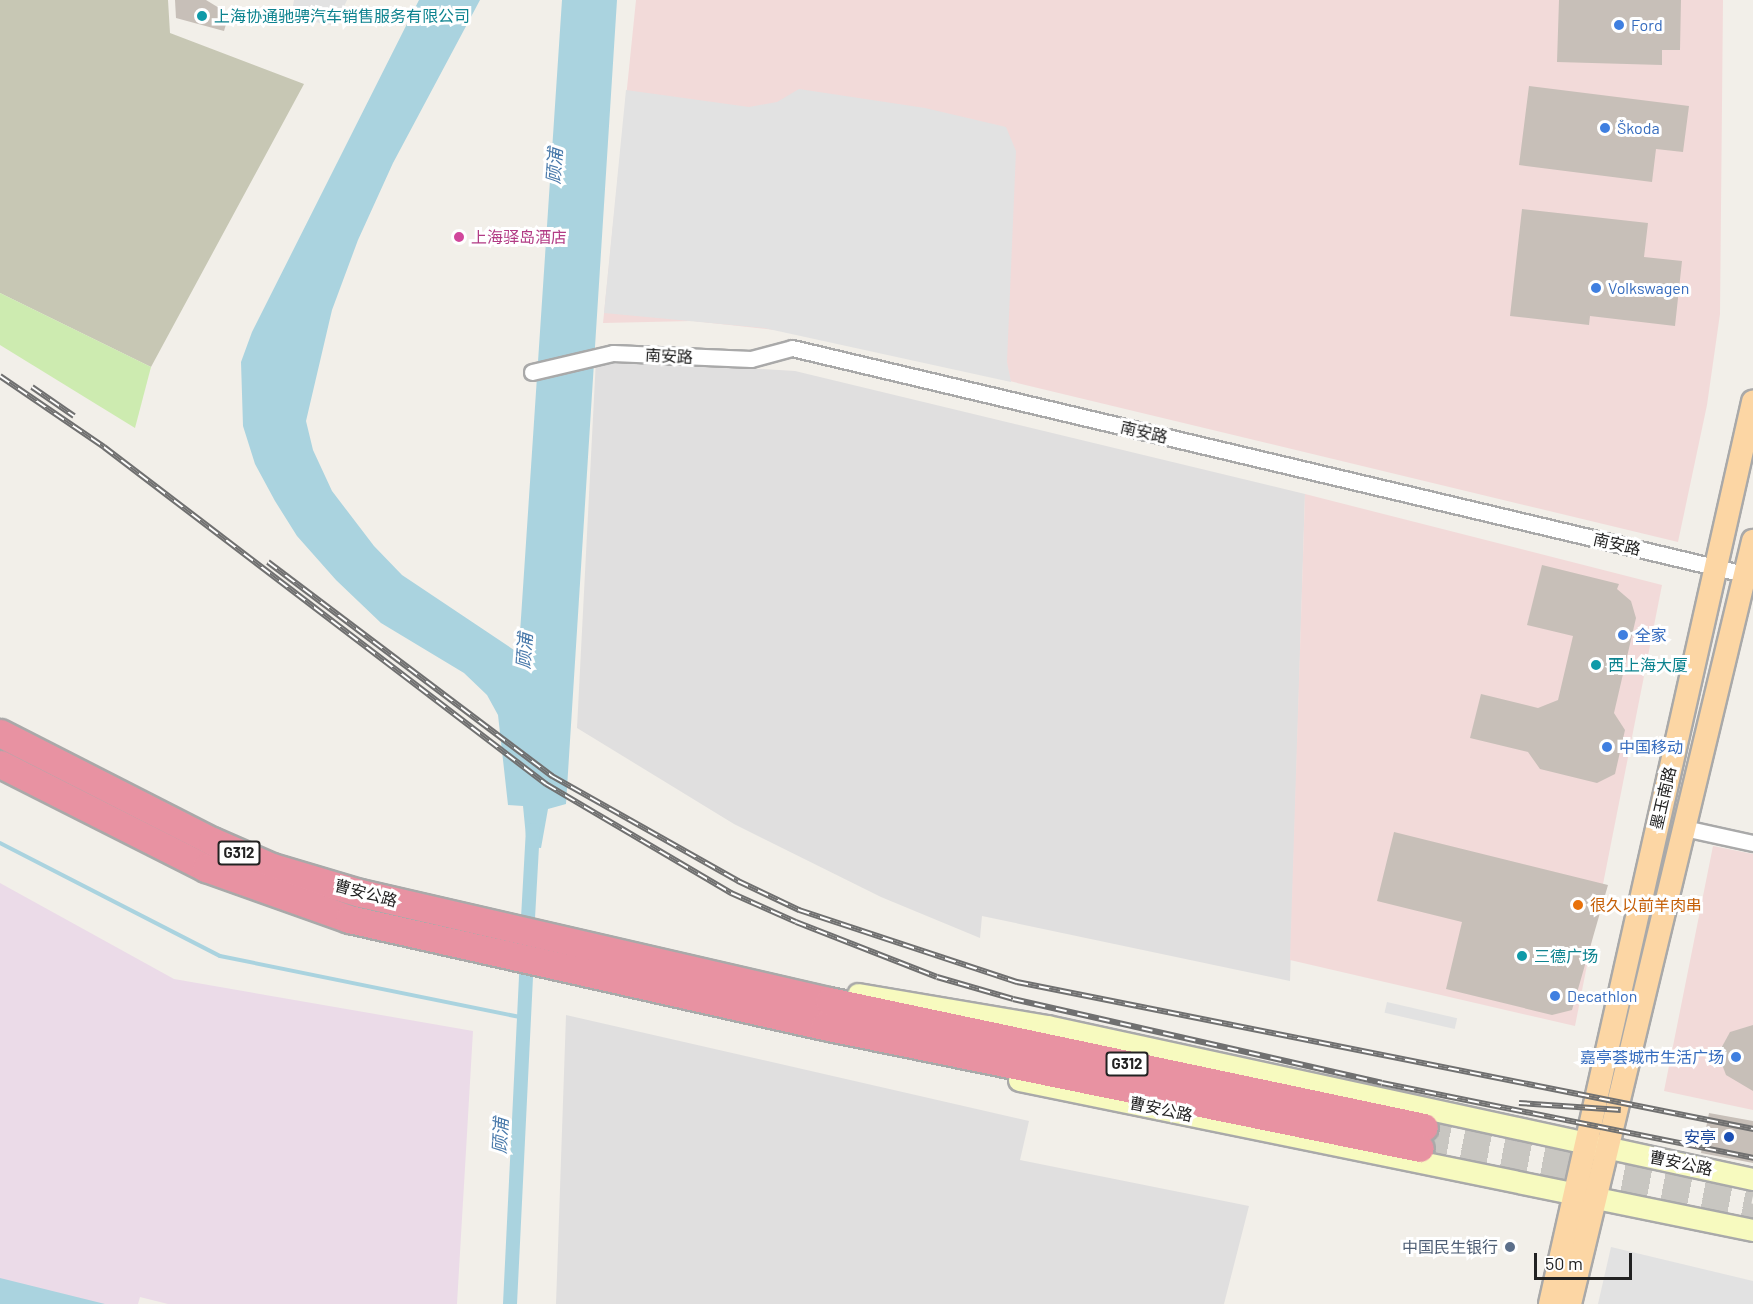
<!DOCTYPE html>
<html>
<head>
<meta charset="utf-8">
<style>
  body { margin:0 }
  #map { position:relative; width:1753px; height:1304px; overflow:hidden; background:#f2efe9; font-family:Barlow,"Noto Sans SC",sans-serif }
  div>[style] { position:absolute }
  .residential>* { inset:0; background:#e0dfdf }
  .commercial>* { inset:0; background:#f2dad9 }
  .industrial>* { inset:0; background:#ebdbe8 }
  .construction>* { inset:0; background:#c7c7b4 }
  .grass>* { inset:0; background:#cdebb0 }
  .parking>* { inset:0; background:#e2e2e2; transform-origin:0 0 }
  .water>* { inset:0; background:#aad3df }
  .stream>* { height:4px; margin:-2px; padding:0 2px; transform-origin:2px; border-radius:2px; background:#aad3df }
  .canal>* { height:14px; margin:-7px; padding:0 7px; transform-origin:7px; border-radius:7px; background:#aad3df }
  .building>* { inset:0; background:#c7bfb8 }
  .highway-tunnel>* { height:27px; margin-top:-13.5px; transform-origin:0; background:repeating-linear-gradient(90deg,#c8c6c1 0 27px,transparent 0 41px) }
  .roads { filter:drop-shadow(2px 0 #a9a9a9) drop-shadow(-2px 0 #a9a9a9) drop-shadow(0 2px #a9a9a9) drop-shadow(0 -2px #a9a9a9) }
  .street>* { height:15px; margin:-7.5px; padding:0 7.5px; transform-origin:7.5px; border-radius:7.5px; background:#fff }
  .secondary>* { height:21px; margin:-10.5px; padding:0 10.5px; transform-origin:10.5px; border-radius:10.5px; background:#f7fabf }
  .primary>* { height:22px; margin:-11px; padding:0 11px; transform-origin:11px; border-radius:11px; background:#fcd6a4 }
  .highway>* { height:27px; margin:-13.5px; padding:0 13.5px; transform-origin:13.5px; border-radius:13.5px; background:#e892a2 }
  .rail>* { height:6px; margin-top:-3px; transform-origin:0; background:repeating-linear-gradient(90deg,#fff 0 11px,#707070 0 22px); box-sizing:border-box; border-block:2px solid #707070 }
  .dots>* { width:16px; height:16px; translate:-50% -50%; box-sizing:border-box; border:3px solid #fff; border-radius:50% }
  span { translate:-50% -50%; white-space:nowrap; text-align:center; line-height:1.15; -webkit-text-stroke:6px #fff; paint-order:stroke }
  .shield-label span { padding:2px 4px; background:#fff; border:2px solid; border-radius:4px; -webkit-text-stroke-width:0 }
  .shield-label { font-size:15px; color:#222; font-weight:700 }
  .culture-label { font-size:16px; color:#0d838f }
  .left { translate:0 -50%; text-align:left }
  .shop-label { font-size:16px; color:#366cbe }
  .right { translate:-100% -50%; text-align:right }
  .hotel-label { font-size:16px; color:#b23c85 }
  .street-label { font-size:16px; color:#222 }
  .food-label { font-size:16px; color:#c56008 }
  .transit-label { font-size:16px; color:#164399 }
  .service-label { font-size:16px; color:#4e5e75 }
  .water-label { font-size:18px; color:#4a7aab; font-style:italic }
  .scale { position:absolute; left:1534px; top:1253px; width:98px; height:27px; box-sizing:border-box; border:3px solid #222; border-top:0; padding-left:8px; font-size:18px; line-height:21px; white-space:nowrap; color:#222; -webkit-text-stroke:4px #fff; paint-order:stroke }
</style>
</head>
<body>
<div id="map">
  <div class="residential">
    <i style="clip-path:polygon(596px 359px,795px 371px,1305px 494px,1290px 981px,982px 916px,980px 938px,881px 897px,734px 824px,577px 728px)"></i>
    <i style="clip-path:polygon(566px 1015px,1029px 1121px,1020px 1160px,1249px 1206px,1224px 1304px,556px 1304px)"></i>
  </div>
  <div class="commercial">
    <i style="clip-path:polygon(636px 0,1723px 0,1720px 314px,1707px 405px,1678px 542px,814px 334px,693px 321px,603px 323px)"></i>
    <i style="clip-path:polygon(1305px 494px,1662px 585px,1575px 1026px,1290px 960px)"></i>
    <i style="clip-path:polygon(1713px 846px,1753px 854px,1753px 1110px,1664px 1091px)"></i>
  </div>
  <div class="industrial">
    <i style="clip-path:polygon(0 883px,174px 979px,473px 1031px,457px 1304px,168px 1304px,140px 1297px,138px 1304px,0 1304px)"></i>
  </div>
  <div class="construction">
    <i style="clip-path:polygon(0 0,168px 0,170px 33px,304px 84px,151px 367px,0 293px)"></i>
  </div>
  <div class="grass">
    <i style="clip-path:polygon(0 293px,151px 367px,135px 428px,0 345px)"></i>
  </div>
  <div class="parking">
    <i style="clip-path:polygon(294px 0,347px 0,335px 26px,291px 17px)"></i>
    <i style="clip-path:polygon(799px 89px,925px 108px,1006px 127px,1016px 151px,1007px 362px,1011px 382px,764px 328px,604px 313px,626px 90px,749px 107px,777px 102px)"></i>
    <i style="left:1387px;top:1002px;width:72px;height:11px;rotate:13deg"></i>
    <i style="clip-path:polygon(1611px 1247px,1753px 1281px,1753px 1304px,1598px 1304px)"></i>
  </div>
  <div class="water">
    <i style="clip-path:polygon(419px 0,480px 0,393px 163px,358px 240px,332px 310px,306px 421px,313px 450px,332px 491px,374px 546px,402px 575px,514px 650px,519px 648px,562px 0,617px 0,566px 804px,548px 809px,541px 848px,527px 847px,523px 806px,508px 805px,498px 715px,487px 695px,464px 673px,381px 623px,336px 580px,297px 536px,275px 501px,255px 464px,243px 426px,241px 362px,252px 332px)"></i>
    <i style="clip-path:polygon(0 1278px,105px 1304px,0 1304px)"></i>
  </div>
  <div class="stream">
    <i style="left:0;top:843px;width:247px;rotate:27.2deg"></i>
    <i style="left:220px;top:956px;width:310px;rotate:11.5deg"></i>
  </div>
  <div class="canal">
    <i style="left:527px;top:936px;width:106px;rotate:-86.8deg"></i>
    <i style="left:510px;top:1304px;width:349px;rotate:-87.2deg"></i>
  </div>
  <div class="building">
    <i style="clip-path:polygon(175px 0,206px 0,229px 14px,224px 31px,176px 18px)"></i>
    <i style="clip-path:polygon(1559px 0,1681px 0,1680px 50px,1662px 50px,1662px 65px,1557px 62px)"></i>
    <i style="clip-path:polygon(1529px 86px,1689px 106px,1683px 152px,1656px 149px,1652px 182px,1519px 165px)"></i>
    <i style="clip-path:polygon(1522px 209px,1648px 223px,1644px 257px,1682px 261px,1675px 326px,1590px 316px,1589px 325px,1510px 316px)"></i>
    <i style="clip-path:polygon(1542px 565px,1619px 584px,1617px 589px,1631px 601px,1636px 618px,1614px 713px,1625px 730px,1615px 774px,1597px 783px,1540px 769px,1528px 752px,1470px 738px,1481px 694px,1538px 708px,1558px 700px,1573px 636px,1527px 625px)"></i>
    <i style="clip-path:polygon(1394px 832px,1608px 885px,1572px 1010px,1552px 1015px,1446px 989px,1462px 922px,1377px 901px)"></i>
    <i style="clip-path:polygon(1753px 1025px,1753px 1091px,1726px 1075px,1718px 1054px,1730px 1032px)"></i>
    <i style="clip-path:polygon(1709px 1113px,1753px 1121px,1753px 1163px,1701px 1153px)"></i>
  </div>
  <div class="highway-tunnel">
    <i style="left:1424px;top:1127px;width:336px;rotate:11.8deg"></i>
    <i style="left:1420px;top:1148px;width:340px;rotate:11.7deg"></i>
  </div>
  <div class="roads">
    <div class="street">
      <i style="left:532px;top:372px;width:83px;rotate:-13.2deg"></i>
      <i style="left:613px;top:353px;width:138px;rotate:2.5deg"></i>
      <i style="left:751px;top:359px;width:42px;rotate:-15deg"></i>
      <i style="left:792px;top:348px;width:988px;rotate:13.35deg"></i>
      <i style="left:1684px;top:828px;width:71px;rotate:12.3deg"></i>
    </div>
    <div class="secondary">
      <i style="left:858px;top:994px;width:192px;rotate:9.6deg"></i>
      <i style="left:1047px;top:1026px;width:722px;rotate:12.23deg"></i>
      <i style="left:1019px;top:1080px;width:749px;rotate:11.55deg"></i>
    </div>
    <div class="primary">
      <i style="left:1550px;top:1304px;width:925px;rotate:-77.32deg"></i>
      <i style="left:1570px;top:1304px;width:785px;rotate:-76.51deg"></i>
    </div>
    <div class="highway">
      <i style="left:0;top:733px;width:238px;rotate:27deg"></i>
      <i style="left:212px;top:841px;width:65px;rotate:23.4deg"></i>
      <i style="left:272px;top:867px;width:92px;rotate:16.5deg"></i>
      <i style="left:360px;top:893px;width:481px;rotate:13deg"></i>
      <i style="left:829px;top:1001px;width:608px;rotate:11.96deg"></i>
      <i style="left:0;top:764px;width:231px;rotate:26.8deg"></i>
      <i style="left:206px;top:868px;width:152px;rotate:19.6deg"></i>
      <i style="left:349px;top:919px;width:487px;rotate:12.7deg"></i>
      <i style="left:824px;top:1026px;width:608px;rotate:11.57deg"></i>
    </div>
  </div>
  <div class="rail">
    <i style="left:0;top:376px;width:126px;rotate:34.3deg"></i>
    <i style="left:104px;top:447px;width:556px;rotate:37.32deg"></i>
    <i style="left:546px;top:784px;width:215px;rotate:30.5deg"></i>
    <i style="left:731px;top:893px;width:71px;rotate:24deg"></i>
    <i style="left:796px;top:922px;width:151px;rotate:21.3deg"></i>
    <i style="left:937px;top:977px;width:79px;rotate:16.1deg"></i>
    <i style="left:1013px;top:999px;width:378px;rotate:12.8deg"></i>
    <i style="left:1382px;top:1083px;width:379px;rotate:11.4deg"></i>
    <i style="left:32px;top:387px;width:51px;rotate:34.6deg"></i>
    <i style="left:268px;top:562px;width:356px;rotate:37deg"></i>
    <i style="left:552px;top:776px;width:214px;rotate:29.4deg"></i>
    <i style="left:738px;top:881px;width:68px;rotate:25.4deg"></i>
    <i style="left:799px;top:910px;width:230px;rotate:18.3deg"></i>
    <i style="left:1017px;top:982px;width:751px;rotate:11.29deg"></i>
    <i style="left:1519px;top:1103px;width:102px;rotate:3.9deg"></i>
  </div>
  <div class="dots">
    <i style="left:202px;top:16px;background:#0f9aa8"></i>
    <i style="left:1619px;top:25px;background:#3f7fe0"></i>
    <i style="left:1605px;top:128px;background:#3f7fe0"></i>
    <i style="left:459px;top:237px;background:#d1479c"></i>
    <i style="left:1596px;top:288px;background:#3f7fe0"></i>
    <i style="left:1623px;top:635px;background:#3f7fe0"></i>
    <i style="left:1596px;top:665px;background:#0f9aa8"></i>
    <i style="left:1607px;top:747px;background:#3f7fe0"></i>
    <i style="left:1578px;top:905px;background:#e8710a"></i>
    <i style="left:1522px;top:956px;background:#0f9aa8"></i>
    <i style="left:1555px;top:996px;background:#3f7fe0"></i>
    <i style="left:1736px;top:1057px;background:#3f7fe0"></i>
    <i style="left:1729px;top:1137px;background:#1a4fb4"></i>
    <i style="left:1510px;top:1247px;background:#5c6f8a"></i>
  </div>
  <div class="shield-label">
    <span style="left:239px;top:853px">G312</span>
    <span style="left:1127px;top:1064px">G312</span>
  </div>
  <div class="culture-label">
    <span class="left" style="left:214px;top:16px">上海协通驰骋汽车销售服务有限公司</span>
    <span class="left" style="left:1608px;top:665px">西上海大厦</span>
    <span class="left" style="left:1534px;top:956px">三德广场</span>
  </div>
  <div class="shop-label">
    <span class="left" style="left:1631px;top:25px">Ford</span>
    <span class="left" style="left:1617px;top:128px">Škoda</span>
    <span class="left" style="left:1608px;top:288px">Volkswagen</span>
    <span class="left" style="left:1635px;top:635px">全家</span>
    <span class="left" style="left:1619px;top:747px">中国移动</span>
    <span class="left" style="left:1567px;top:996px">Decathlon</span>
    <span class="right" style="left:1724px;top:1057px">嘉亭荟城市生活广场</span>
  </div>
  <div class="hotel-label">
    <span class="left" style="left:471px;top:237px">上海驿岛酒店</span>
  </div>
  <div class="street-label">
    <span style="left:669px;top:356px;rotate:3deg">南安路</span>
    <span style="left:1144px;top:432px;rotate:13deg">南安路</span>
    <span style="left:1617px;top:544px;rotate:13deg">南安路</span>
    <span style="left:1663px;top:798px;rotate:-77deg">墨玉南路</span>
    <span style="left:366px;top:893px;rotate:15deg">曹安公路</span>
    <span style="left:1161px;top:1109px;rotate:12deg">曹安公路</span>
    <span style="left:1681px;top:1163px;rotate:12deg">曹安公路</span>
  </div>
  <div class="food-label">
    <span class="left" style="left:1590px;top:905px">很久以前羊肉串</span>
  </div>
  <div class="transit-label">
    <span class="right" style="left:1716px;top:1137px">安亭</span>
  </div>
  <div class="service-label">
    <span class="right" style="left:1498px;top:1247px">中国民生银行</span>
  </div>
  <div class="water-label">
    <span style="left:554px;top:166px;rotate:-86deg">顾浦</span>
    <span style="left:524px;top:651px;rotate:-86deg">顾浦</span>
    <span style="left:500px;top:1136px;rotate:-87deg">顾浦</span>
  </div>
  <div class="scale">50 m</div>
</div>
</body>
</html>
